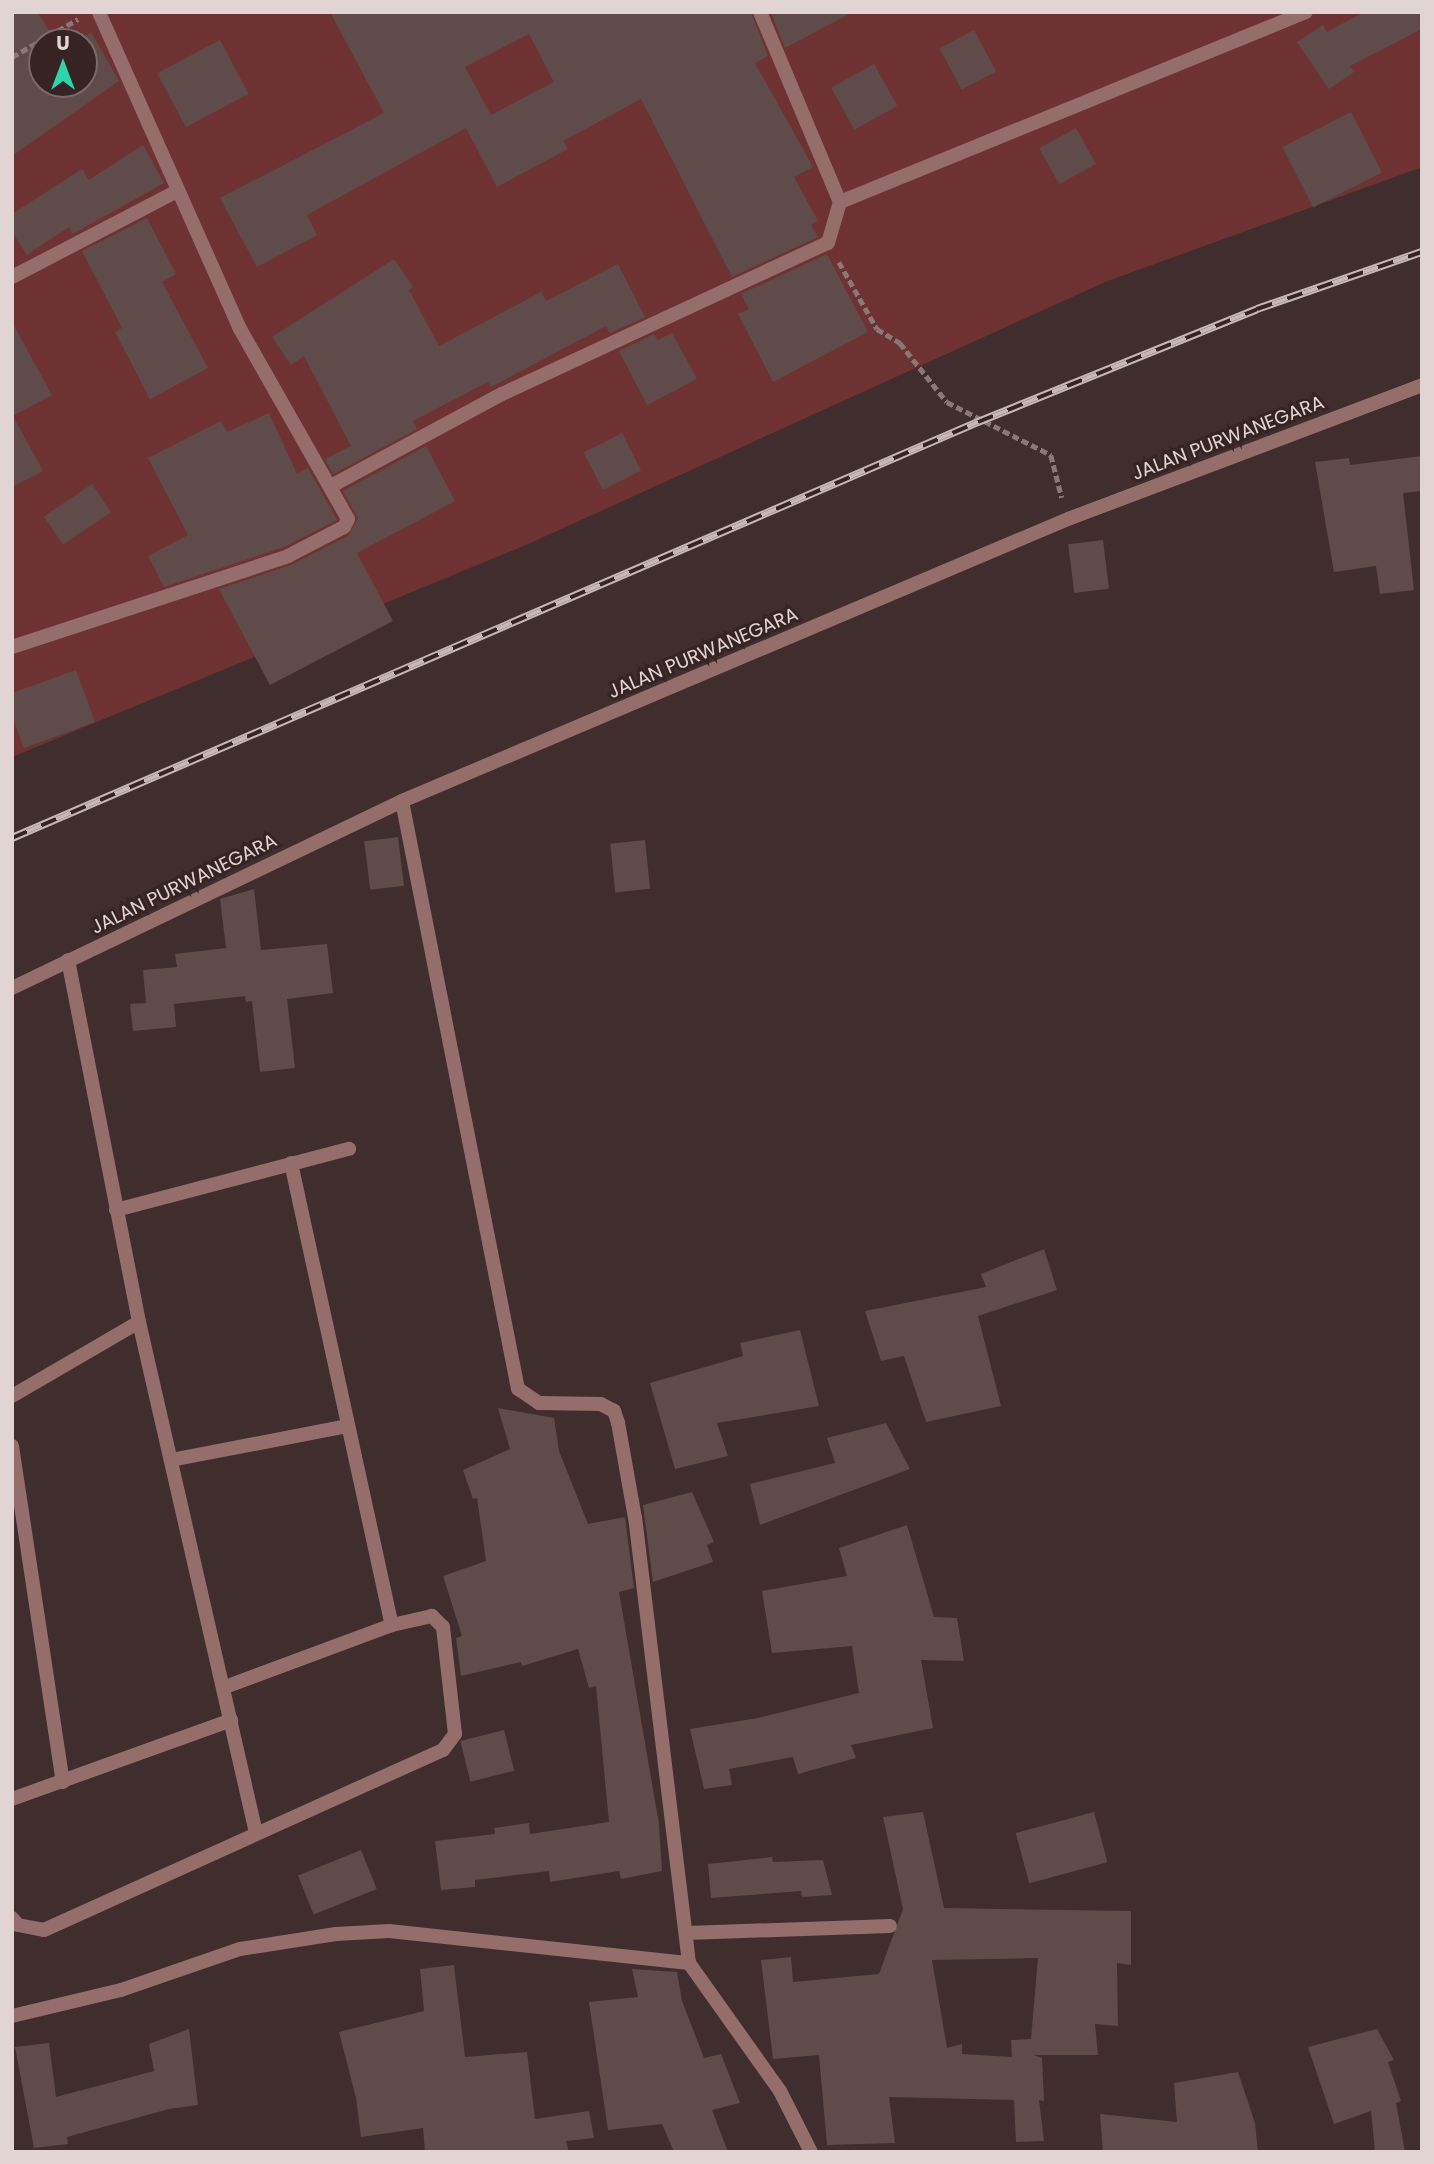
<!DOCTYPE html>
<html>
<head>
<meta charset="utf-8">
<style>
  body { margin:0 }
  #map { position:relative; width:1434px; height:2164px; overflow:hidden; background:#402d2d; font-family:Poppins,sans-serif }
  div>[style] { position:absolute }
  .green>* { inset:0; background:#6f3233 }
  .building>* { inset:0; background:#5f4b4a; transform-origin:0 0 }
  .path>* { height:4.5px; margin-top:-2.25px; transform-origin:0; background:repeating-linear-gradient(90deg,#887877 0 7px,transparent 0 10.5px) }
  .service>* { height:14px; margin:-7px; padding:0 7px; transform-origin:7px; border-radius:7px; background:#956d6b }
  .minor>* { height:14px; margin:-7px; padding:0 7px; transform-origin:7px; border-radius:7px; background:#956d6b }
  .tertiary>* { height:14px; margin:-7px; padding:0 7px; transform-origin:7px; border-radius:7px; background:#956d6b }
  .rail>* { height:8px; margin-top:-4px; transform-origin:0; background:repeating-linear-gradient(90deg,#352423 0 16px,#c5b8b7 0 32px); box-sizing:border-box; border-block:2px solid #c5b8b7 }
  span { translate:-50% -50%; white-space:nowrap; text-align:center; line-height:1.15; -webkit-text-stroke:6px #352423; paint-order:stroke }
  .street-label { font-size:19px; color:#e1d5d4 }
  .frame { position:absolute; inset:0; border:14px solid #e1d5d4; pointer-events:none }
  .north { position:absolute; left:28px; top:28px; width:70px; height:70px; box-sizing:border-box; background:#352423; border:2px solid #7a6b6a; border-radius:50%; rotate:0deg; font-size:19px; font-weight:700; line-height:28px; text-align:center; color:#e1d5d4 }
  .north::after { content:''; display:block; margin:auto; width:24px; height:32px; background:#2cd5ab; clip-path:polygon(50% 0,100% 100%,50% 72%,0 100%) }
</style>
</head>
<body>
<div id="map">
  <div class="green">
    <i style="clip-path:polygon(evenodd,12px 12px,1422px 12px,1422px 167px,1105px 282px,526px 545px,12px 757px,12px 12px,42px 42px,84px 42px,84px 84px,42px 84px,42px 42px)"></i>
  </div>
  <div class="building">
    <i style="clip-path:polygon(12px 12px,37px 12px,57px 42px,42px 42px,42px 84px,84px 84px,84px 42px,77px 42px,91px 32px,119px 81px,12px 156px)"></i>
    <i style="clip-path:polygon(evenodd,330px 12px,751px 12px,768px 56px,755px 63px,813px 167px,794px 177px,818px 221px,811px 225px,818px 237px,732px 277px,641px 99px,563px 141px,568px 149px,497px 187px,466px 128px,307px 215px,317px 235px,257px 267px,220px 198px,384px 113px,330px 12px,529px 34px,554px 82px,491px 115px,465px 67px,529px 34px)"></i>
    <i style="clip-path:polygon(771px 12px,853px 12px,785px 48px)"></i>
    <i style="clip-path:polygon(1364px 12px,1422px 12px,1422px 29px,1350px 66px,1354px 72px,1329px 89px,1297px 42px,1323px 25px,1327px 32px)"></i>
    <i style="left:974px;top:30px;width:47px;height:39px;rotate:62deg"></i>
    <i style="left:220px;top:40px;width:61px;height:71px;rotate:62deg"></i>
    <i style="left:874px;top:64px;width:48px;height:49px;rotate:61deg"></i>
    <i style="left:1351px;top:112px;width:68px;height:77px;rotate:63deg"></i>
    <i style="left:1076px;top:128px;width:41px;height:42px;rotate:61deg"></i>
    <i style="clip-path:polygon(143px 145px,164px 183px,73px 234px,69px 227px,27px 255px,12px 232px,12px 214px,82px 169px,89px 180px)"></i>
    <i style="clip-path:polygon(147px 218px,176px 274px,162px 282px,208px 368px,150px 399px,115px 332px,122px 328px,82px 251px)"></i>
    <i style="clip-path:polygon(827px 254px,868px 332px,773px 382px,738px 314px,749px 309px,741px 294px)"></i>
    <i style="clip-path:polygon(394px 259px,413px 287px,409px 290px,439px 346px,541px 292px,546px 301px,618px 264px,645px 317px,610px 333px,606px 326px,491px 387px,488px 382px,413px 421px,417px 429px,333px 474px,325px 459px,351px 446px,304px 356px,291px 365px,272px 337px)"></i>
    <i style="clip-path:polygon(12px 322px,52px 395px,13px 416px,43px 471px,12px 487px)"></i>
    <i style="clip-path:polygon(672px 333px,697px 379px,647px 405px,619px 351px,654px 334px,658px 340px)"></i>
    <i style="clip-path:polygon(269px 413px,297px 474px,308px 468px,337px 520px,284px 547px,164px 587px,148px 556px,188px 535px,148px 458px,221px 421px,227px 432px)"></i>
    <i style="left:622px;top:433px;width:42px;height:43px;rotate:63deg"></i>
    <i style="clip-path:polygon(426px 446px,455px 501px,357px 553px,393px 621px,270px 685px,219px 589px,291px 565px,348px 536px,358px 518px,343px 491px)"></i>
    <i style="clip-path:polygon(1422px 456px,1422px 491px,1403px 493px,1414px 590px,1380px 594px,1376px 566px,1334px 572px,1315px 462px,1349px 458px,1350px 465px)"></i>
    <i style="left:92px;top:484px;width:34px;height:58px;rotate:56deg"></i>
    <i style="left:1103px;top:540px;width:49px;height:35px;rotate:83deg"></i>
    <i style="clip-path:polygon(76px 670px,95px 722px,24px 748px,12px 717px,12px 693px)"></i>
    <i style="left:398px;top:837px;width:49px;height:34px;rotate:83deg"></i>
    <i style="left:645px;top:840px;width:49px;height:35px;rotate:84deg"></i>
    <i style="clip-path:polygon(254px 889px,261px 950px,327px 944px,333px 993px,287px 999px,295px 1068px,260px 1072px,252px 1001px,246px 1002px,245px 996px,174px 1004px,176px 1027px,133px 1031px,130px 1004px,146px 1003px,143px 970px,177px 967px,175px 954px,226px 948px,220px 899px)"></i>
    <i style="clip-path:polygon(1044px 1249px,1057px 1290px,978px 1316px,1001px 1406px,926px 1422px,904px 1356px,881px 1361px,865px 1311px,986px 1287px,981px 1274px)"></i>
    <i style="clip-path:polygon(800px 1330px,819px 1406px,717px 1423px,728px 1456px,675px 1469px,650px 1383px,743px 1356px,740px 1343px)"></i>
    <i style="clip-path:polygon(498px 1408px,554px 1418px,559px 1451px,588px 1524px,625px 1517px,634px 1588px,619px 1592px,659px 1824px,662px 1871px,621px 1879px,619px 1871px,550px 1882px,549px 1871px,475px 1880px,475px 1887px,441px 1890px,435px 1841px,495px 1834px,494px 1828px,529px 1823px,530px 1834px,609px 1822px,596px 1686px,589px 1688px,578px 1649px,522px 1666px,521px 1662px,461px 1676px,456px 1638px,462px 1636px,443px 1576px,486px 1561px,477px 1498px,473px 1499px,463px 1470px,510px 1449px)"></i>
    <i style="clip-path:polygon(886px 1423px,910px 1469px,760px 1525px,750px 1484px,835px 1463px,827px 1438px)"></i>
    <i style="clip-path:polygon(692px 1492px,714px 1542px,707px 1545px,713px 1562px,653px 1582px,643px 1505px)"></i>
    <i style="clip-path:polygon(907px 1525px,934px 1617px,957px 1618px,964px 1661px,921px 1660px,933px 1728px,851px 1745px,856px 1758px,798px 1774px,793px 1757px,729px 1769px,732px 1785px,704px 1789px,690px 1729px,758px 1718px,859px 1693px,852px 1646px,772px 1653px,762px 1591px,847px 1576px,839px 1548px)"></i>
    <i style="left:504px;top:1730px;width:42px;height:45px;rotate:76deg"></i>
    <i style="clip-path:polygon(evenodd,923px 1812px,944px 1908px,1131px 1911px,1131px 1965px,1117px 1963px,1118px 2026px,1095px 2024px,1098px 2055px,1034px 2055px,1042px 2058px,1044px 2101px,1039px 2100px,1044px 2141px,1016px 2142px,1014px 2100px,889px 2097px,895px 2143px,827px 2145px,819px 2055px,773px 2059px,761px 1960px,791px 1957px,793px 1982px,879px 1974px,903px 1909px,883px 1817px,923px 1812px,1038px 1958px,1031px 2039px,1011px 2040px,1012px 2057px,962px 2054px,962px 2044px,947px 2048px,932px 1960px,1038px 1958px)"></i>
    <i style="left:1094px;top:1812px;width:52px;height:81px;rotate:75deg"></i>
    <i style="left:361px;top:1850px;width:42px;height:68px;rotate:68deg"></i>
    <i style="clip-path:polygon(772px 1857px,773px 1862px,823px 1860px,832px 1895px,802px 1897px,801px 1891px,711px 1898px,708px 1864px)"></i>
    <i style="clip-path:polygon(454px 1965px,465px 2057px,527px 2052px,535px 2119px,589px 2111px,594px 2138px,566px 2141px,569px 2152px,425px 2152px,423px 2128px,361px 2137px,356px 2098px,339px 2032px,424px 2011px,420px 1969px)"></i>
    <i style="clip-path:polygon(632px 1969px,677px 1972px,682px 2001px,704px 2058px,721px 2054px,740px 2103px,712px 2110px,728px 2152px,674px 2152px,662px 2124px,608px 2130px,589px 2002px,638px 1997px)"></i>
    <i style="clip-path:polygon(189px 2029px,198px 2105px,169px 2109px,67px 2137px,68px 2144px,34px 2148px,15px 2047px,49px 2043px,56px 2097px,154px 2071px,149px 2044px)"></i>
    <i style="clip-path:polygon(1377px 2029px,1394px 2060px,1388px 2062px,1401px 2101px,1396px 2103px,1405px 2152px,1375px 2152px,1371px 2111px,1334px 2124px,1308px 2047px)"></i>
    <i style="clip-path:polygon(1238px 2072px,1255px 2123px,1258px 2152px,1103px 2152px,1100px 2114px,1177px 2122px,1174px 2083px)"></i>
  </div>
  <div class="path">
    <i style="left:12px;top:57px;width:76px;rotate:-29.9deg"></i>
    <i style="left:839px;top:262px;width:77px;rotate:60.4deg"></i>
    <i style="left:877px;top:329px;width:27px;rotate:31deg"></i>
    <i style="left:900px;top:343px;width:75px;rotate:51.5deg"></i>
    <i style="left:947px;top:402px;width:117px;rotate:27deg"></i>
    <i style="left:1051px;top:455px;width:44px;rotate:75.7deg"></i>
  </div>
  <div class="service">
    <i style="left:12px;top:277px;width:186px;rotate:-27.5deg"></i>
    <i style="left:331px;top:486px;width:194px;rotate:-28.3deg"></i>
    <i style="left:502px;top:394px;width:359px;rotate:-24.9deg"></i>
    <i style="left:828px;top:243px;width:43px;rotate:-73.7deg"></i>
  </div>
  <div class="minor">
    <i style="left:760px;top:12px;width:206px;rotate:67.2deg"></i>
    <i style="left:840px;top:202px;width:503px;rotate:-22.18deg"></i>
    <i style="left:12px;top:647px;width:291px;rotate:-18.2deg"></i>
    <i style="left:288px;top:556px;width:63px;rotate:-27.4deg"></i>
    <i style="left:344px;top:527px;width:9px;rotate:-63deg"></i>
    <i style="left:348px;top:519px;width:219px;rotate:-119.6deg"></i>
    <i style="left:240px;top:329px;width:347px;rotate:-114deg"></i>
    <i style="left:68px;top:960px;width:369px;rotate:78.9deg"></i>
    <i style="left:139px;top:1322px;width:524px;rotate:77.1deg"></i>
    <i style="left:291px;top:1163px;width:473px;rotate:77.7deg"></i>
    <i style="left:116px;top:1210px;width:241px;rotate:-14.7deg"></i>
    <i style="left:12px;top:1396px;width:147px;rotate:-30.2deg"></i>
    <i style="left:12px;top:1446px;width:340px;rotate:81.4deg"></i>
    <i style="left:171px;top:1460px;width:179px;rotate:-10.9deg"></i>
    <i style="left:12px;top:1799px;width:233px;rotate:-19.8deg"></i>
    <i style="left:12px;top:1918px;width:9px;rotate:49deg"></i>
    <i style="left:18px;top:1925px;width:26px;rotate:11deg"></i>
    <i style="left:44px;top:1930px;width:438px;rotate:-24.3deg"></i>
    <i style="left:443px;top:1750px;width:20px;rotate:-53deg"></i>
    <i style="left:455px;top:1734px;width:108px;rotate:-96.4deg"></i>
    <i style="left:443px;top:1627px;width:16px;rotate:-135deg"></i>
    <i style="left:432px;top:1616px;width:41px;rotate:167.3deg"></i>
    <i style="left:392px;top:1625px;width:178px;rotate:159.6deg"></i>
    <i style="left:687px;top:1933px;width:203px;rotate:-2deg"></i>
    <i style="left:689px;top:1963px;width:157px;rotate:54.6deg"></i>
    <i style="left:780px;top:2091px;width:68px;rotate:63.1deg"></i>
    <i style="left:12px;top:2016px;width:112px;rotate:-13.4deg"></i>
    <i style="left:121px;top:1990px;width:126px;rotate:-19deg"></i>
    <i style="left:240px;top:1949px;width:97px;rotate:-8.9deg"></i>
    <i style="left:336px;top:1934px;width:53px;rotate:-3.2deg"></i>
    <i style="left:389px;top:1931px;width:302px;rotate:6.1deg"></i>
    <i style="left:689px;top:1963px;width:448px;rotate:-96.9deg"></i>
    <i style="left:635px;top:1518px;width:97px;rotate:-100.1deg"></i>
    <i style="left:618px;top:1423px;width:13px;rotate:-108deg"></i>
    <i style="left:614px;top:1411px;width:15px;rotate:-152deg"></i>
    <i style="left:601px;top:1404px;width:62px;rotate:-179.1deg"></i>
    <i style="left:539px;top:1403px;width:25px;rotate:-146deg"></i>
    <i style="left:518px;top:1389px;width:599px;rotate:-101.16deg"></i>
  </div>
  <div class="tertiary">
    <i style="left:12px;top:988px;width:433px;rotate:-25.6deg"></i>
    <i style="left:402px;top:801px;width:723px;rotate:-22.95deg"></i>
    <i style="left:1068px;top:519px;width:379px;rotate:-20.7deg"></i>
  </div>
  <div class="rail">
    <i style="left:12px;top:838px;width:1052px;rotate:-23.3deg"></i>
    <i style="left:978px;top:422px;width:301px;rotate:-22deg"></i>
    <i style="left:1257px;top:309px;width:175px;rotate:-19.1deg"></i>
  </div>
  <div class="street-label">
    <span style="left:1228px;top:438px;rotate:-21deg">JALAN PURWANEGARA</span>
    <span style="left:703px;top:653px;rotate:-23deg">JALAN PURWANEGARA</span>
    <span style="left:184px;top:884px;rotate:-26deg">JALAN PURWANEGARA</span>
  </div>
  <div class="frame"></div>
  <div class="north">U</div>
</div>
</body>
</html>
